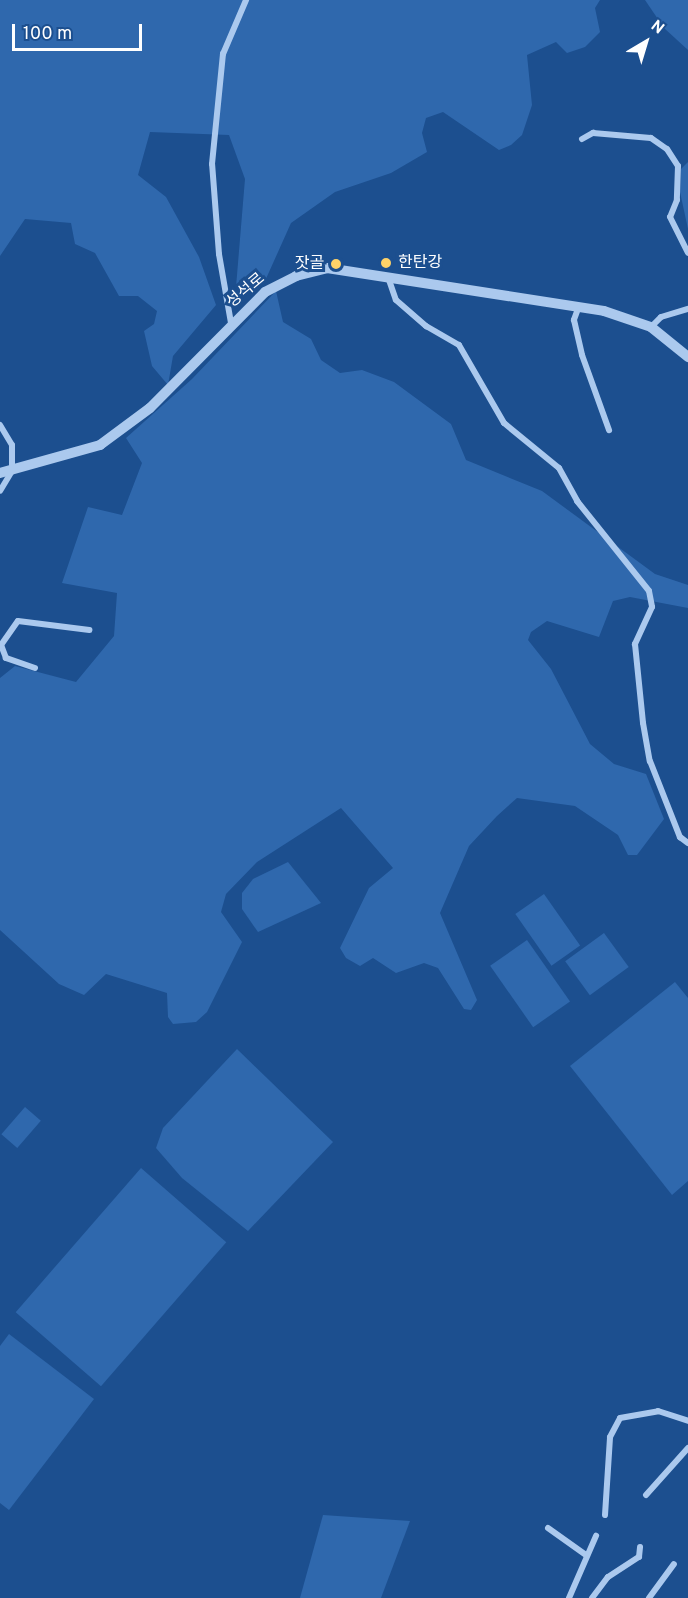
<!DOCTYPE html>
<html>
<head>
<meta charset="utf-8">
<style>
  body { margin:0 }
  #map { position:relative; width:688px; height:1598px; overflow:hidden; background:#1c4f8f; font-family:Overpass,"Noto Sans KR",sans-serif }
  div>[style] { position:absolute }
  .green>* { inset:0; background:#2f68ad; transform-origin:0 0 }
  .minor>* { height:6px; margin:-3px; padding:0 3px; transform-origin:3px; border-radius:3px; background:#abc9ee }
  .tertiary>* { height:10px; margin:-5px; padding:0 5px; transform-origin:5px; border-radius:5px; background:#abc9ee }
  .dots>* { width:16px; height:16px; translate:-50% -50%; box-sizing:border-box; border:3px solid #1c4f8f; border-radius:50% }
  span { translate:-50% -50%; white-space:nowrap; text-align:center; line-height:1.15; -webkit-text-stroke:6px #1c4f8f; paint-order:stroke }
  .poi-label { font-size:16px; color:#fff }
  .left { translate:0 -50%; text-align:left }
  .right { translate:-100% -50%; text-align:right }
  .street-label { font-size:16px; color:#fff }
  .north { position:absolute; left:616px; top:12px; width:60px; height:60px; -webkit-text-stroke:4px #1c4f8f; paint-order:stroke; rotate:38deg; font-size:16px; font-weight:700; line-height:24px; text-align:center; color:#fff }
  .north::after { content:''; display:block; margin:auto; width:21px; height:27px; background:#fff; clip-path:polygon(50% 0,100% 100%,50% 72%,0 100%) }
  .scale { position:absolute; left:12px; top:24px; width:130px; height:27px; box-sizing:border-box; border:3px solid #fff; border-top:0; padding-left:8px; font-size:18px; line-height:21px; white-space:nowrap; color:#fff; -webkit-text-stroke:4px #1c4f8f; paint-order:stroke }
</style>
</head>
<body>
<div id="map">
  <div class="green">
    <i style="clip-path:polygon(0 0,600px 0,595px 8px,600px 32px,585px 47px,567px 53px,556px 42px,527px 55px,532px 105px,522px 135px,511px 145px,499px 150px,443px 112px,426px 118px,422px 133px,427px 152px,391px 173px,335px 192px,291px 223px,265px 281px,236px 287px,245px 179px,229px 135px,150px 132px,138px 175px,166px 197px,199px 257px,216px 305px,173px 356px,168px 385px,152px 366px,144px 331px,154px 324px,157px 311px,138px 296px,119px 296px,95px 253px,75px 244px,71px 223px,25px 219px,0 256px)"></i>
    <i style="clip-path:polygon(645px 0,688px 0,688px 50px,664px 28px)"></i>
    <i style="clip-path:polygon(688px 162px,688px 229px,680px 192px,681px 169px)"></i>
    <i style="clip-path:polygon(276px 291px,283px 322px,311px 339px,321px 360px,340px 373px,362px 370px,394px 382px,451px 424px,466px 460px,542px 491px,655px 574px,688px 585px,688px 608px,630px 597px,613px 601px,599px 637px,547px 621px,531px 632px,528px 640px,551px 669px,590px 744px,614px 764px,646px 774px,664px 819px,637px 855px,628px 855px,618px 835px,575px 806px,517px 798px,497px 816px,469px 846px,440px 913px,477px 1000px,471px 1010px,464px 1009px,438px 968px,424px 963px,396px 973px,373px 958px,360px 966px,346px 958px,340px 948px,369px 888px,393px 868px,341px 808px,257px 862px,226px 894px,221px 912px,242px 942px,207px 1012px,196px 1022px,173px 1024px,168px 1017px,167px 993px,106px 974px,84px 995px,59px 984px,0 930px,0 678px,15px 666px,76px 682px,114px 636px,117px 593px,62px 583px,88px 507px,122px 515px,142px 463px,126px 438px,192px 379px)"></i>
    <i style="clip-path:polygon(288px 862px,321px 903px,258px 932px,242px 909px,242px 893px,253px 879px)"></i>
    <i style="left:544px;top:894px;width:63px;height:35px;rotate:55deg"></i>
    <i style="left:604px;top:933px;width:42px;height:48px;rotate:54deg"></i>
    <i style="left:527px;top:940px;width:75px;height:45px;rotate:55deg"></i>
    <i style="clip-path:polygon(675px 982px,688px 998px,688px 1181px,672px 1195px,570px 1066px)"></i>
    <i style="clip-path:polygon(237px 1049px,333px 1142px,248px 1231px,182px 1178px,156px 1148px,163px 1128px)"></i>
    <i style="left:25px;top:1107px;width:21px;height:36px;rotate:41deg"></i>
    <i style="left:141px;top:1168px;width:113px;height:191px;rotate:41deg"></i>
    <i style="clip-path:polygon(9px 1334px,94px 1399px,9px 1510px,0 1503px,0 1346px)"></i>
    <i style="clip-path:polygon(323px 1515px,410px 1521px,381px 1598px,300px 1598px)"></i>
  </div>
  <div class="minor">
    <i style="left:582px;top:139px;width:13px;rotate:-29deg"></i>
    <i style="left:593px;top:133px;width:58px;rotate:4.9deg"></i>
    <i style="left:651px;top:138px;width:19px;rotate:35deg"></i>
    <i style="left:667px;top:149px;width:20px;rotate:57deg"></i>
    <i style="left:678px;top:166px;width:34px;rotate:92deg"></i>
    <i style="left:677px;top:200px;width:18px;rotate:112deg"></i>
    <i style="left:670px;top:217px;width:40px;rotate:63.4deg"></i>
    <i style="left:388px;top:277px;width:24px;rotate:71deg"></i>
    <i style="left:396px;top:300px;width:40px;rotate:41deg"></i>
    <i style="left:426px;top:326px;width:38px;rotate:30deg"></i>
    <i style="left:459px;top:345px;width:90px;rotate:60deg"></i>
    <i style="left:504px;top:423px;width:71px;rotate:39.3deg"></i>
    <i style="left:559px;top:468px;width:38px;rotate:61deg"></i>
    <i style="left:577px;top:501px;width:115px;rotate:51.3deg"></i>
    <i style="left:649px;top:591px;width:16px;rotate:79deg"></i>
    <i style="left:652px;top:607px;width:41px;rotate:114.7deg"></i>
    <i style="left:635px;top:644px;width:79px;rotate:84.2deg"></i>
    <i style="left:643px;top:723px;width:39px;rotate:80deg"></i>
    <i style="left:650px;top:761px;width:82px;rotate:68.5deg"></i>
    <i style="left:680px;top:837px;width:10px;rotate:37deg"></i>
    <i style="left:579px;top:306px;width:15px;rotate:110deg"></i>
    <i style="left:574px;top:320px;width:36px;rotate:77deg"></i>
    <i style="left:582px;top:355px;width:80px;rotate:70.2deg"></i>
    <i style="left:231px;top:323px;width:70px;rotate:-99.9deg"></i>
    <i style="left:219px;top:254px;width:90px;rotate:-94.4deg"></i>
    <i style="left:212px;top:164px;width:111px;rotate:-84.3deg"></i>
    <i style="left:223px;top:54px;width:59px;rotate:-66.9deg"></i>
    <i style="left:651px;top:327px;width:14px;rotate:-45deg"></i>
    <i style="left:661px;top:317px;width:28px;rotate:-17deg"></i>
    <i style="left:0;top:425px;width:23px;rotate:59deg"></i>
    <i style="left:12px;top:445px;width:26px;rotate:90deg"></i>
    <i style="left:12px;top:471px;width:23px;rotate:121deg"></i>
    <i style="left:35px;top:668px;width:31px;rotate:-161deg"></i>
    <i style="left:6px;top:658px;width:14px;rotate:-111deg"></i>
    <i style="left:1px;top:645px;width:29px;rotate:-55deg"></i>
    <i style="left:18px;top:621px;width:72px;rotate:7.2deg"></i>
    <i style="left:646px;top:1495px;width:63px;rotate:-48.2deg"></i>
    <i style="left:605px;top:1515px;width:78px;rotate:-86.3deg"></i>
    <i style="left:610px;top:1437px;width:21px;rotate:-62deg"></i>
    <i style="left:620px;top:1418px;width:39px;rotate:-10deg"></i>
    <i style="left:658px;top:1411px;width:32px;rotate:18deg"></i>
    <i style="left:548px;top:1528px;width:47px;rotate:35.4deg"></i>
    <i style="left:569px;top:1598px;width:68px;rotate:-66.5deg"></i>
    <i style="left:592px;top:1598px;width:26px;rotate:-53deg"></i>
    <i style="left:608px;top:1577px;width:37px;rotate:-33deg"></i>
    <i style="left:639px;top:1557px;width:10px;rotate:-84deg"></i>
    <i style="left:649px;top:1598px;width:42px;rotate:-53.7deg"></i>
  </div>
  <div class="tertiary">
    <i style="left:0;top:473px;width:104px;rotate:-15.6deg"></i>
    <i style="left:100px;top:445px;width:62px;rotate:-36.5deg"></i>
    <i style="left:150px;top:408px;width:163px;rotate:-45.2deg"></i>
    <i style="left:265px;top:292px;width:35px;rotate:-27deg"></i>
    <i style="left:296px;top:276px;width:32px;rotate:-14deg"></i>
    <i style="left:327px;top:268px;width:280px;rotate:8.8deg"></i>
    <i style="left:604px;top:311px;width:50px;rotate:18.8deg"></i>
    <i style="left:651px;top:327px;width:48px;rotate:39deg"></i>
  </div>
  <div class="dots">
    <i style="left:386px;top:263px;background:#fed268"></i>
    <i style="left:336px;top:264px;background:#fed268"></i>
  </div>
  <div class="poi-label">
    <span class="left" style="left:398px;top:263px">한탄강</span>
    <span class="right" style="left:324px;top:264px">잣골</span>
  </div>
  <div class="street-label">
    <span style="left:246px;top:291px;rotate:-40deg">성석로</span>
  </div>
  <div class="north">N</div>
  <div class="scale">100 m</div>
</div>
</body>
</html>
